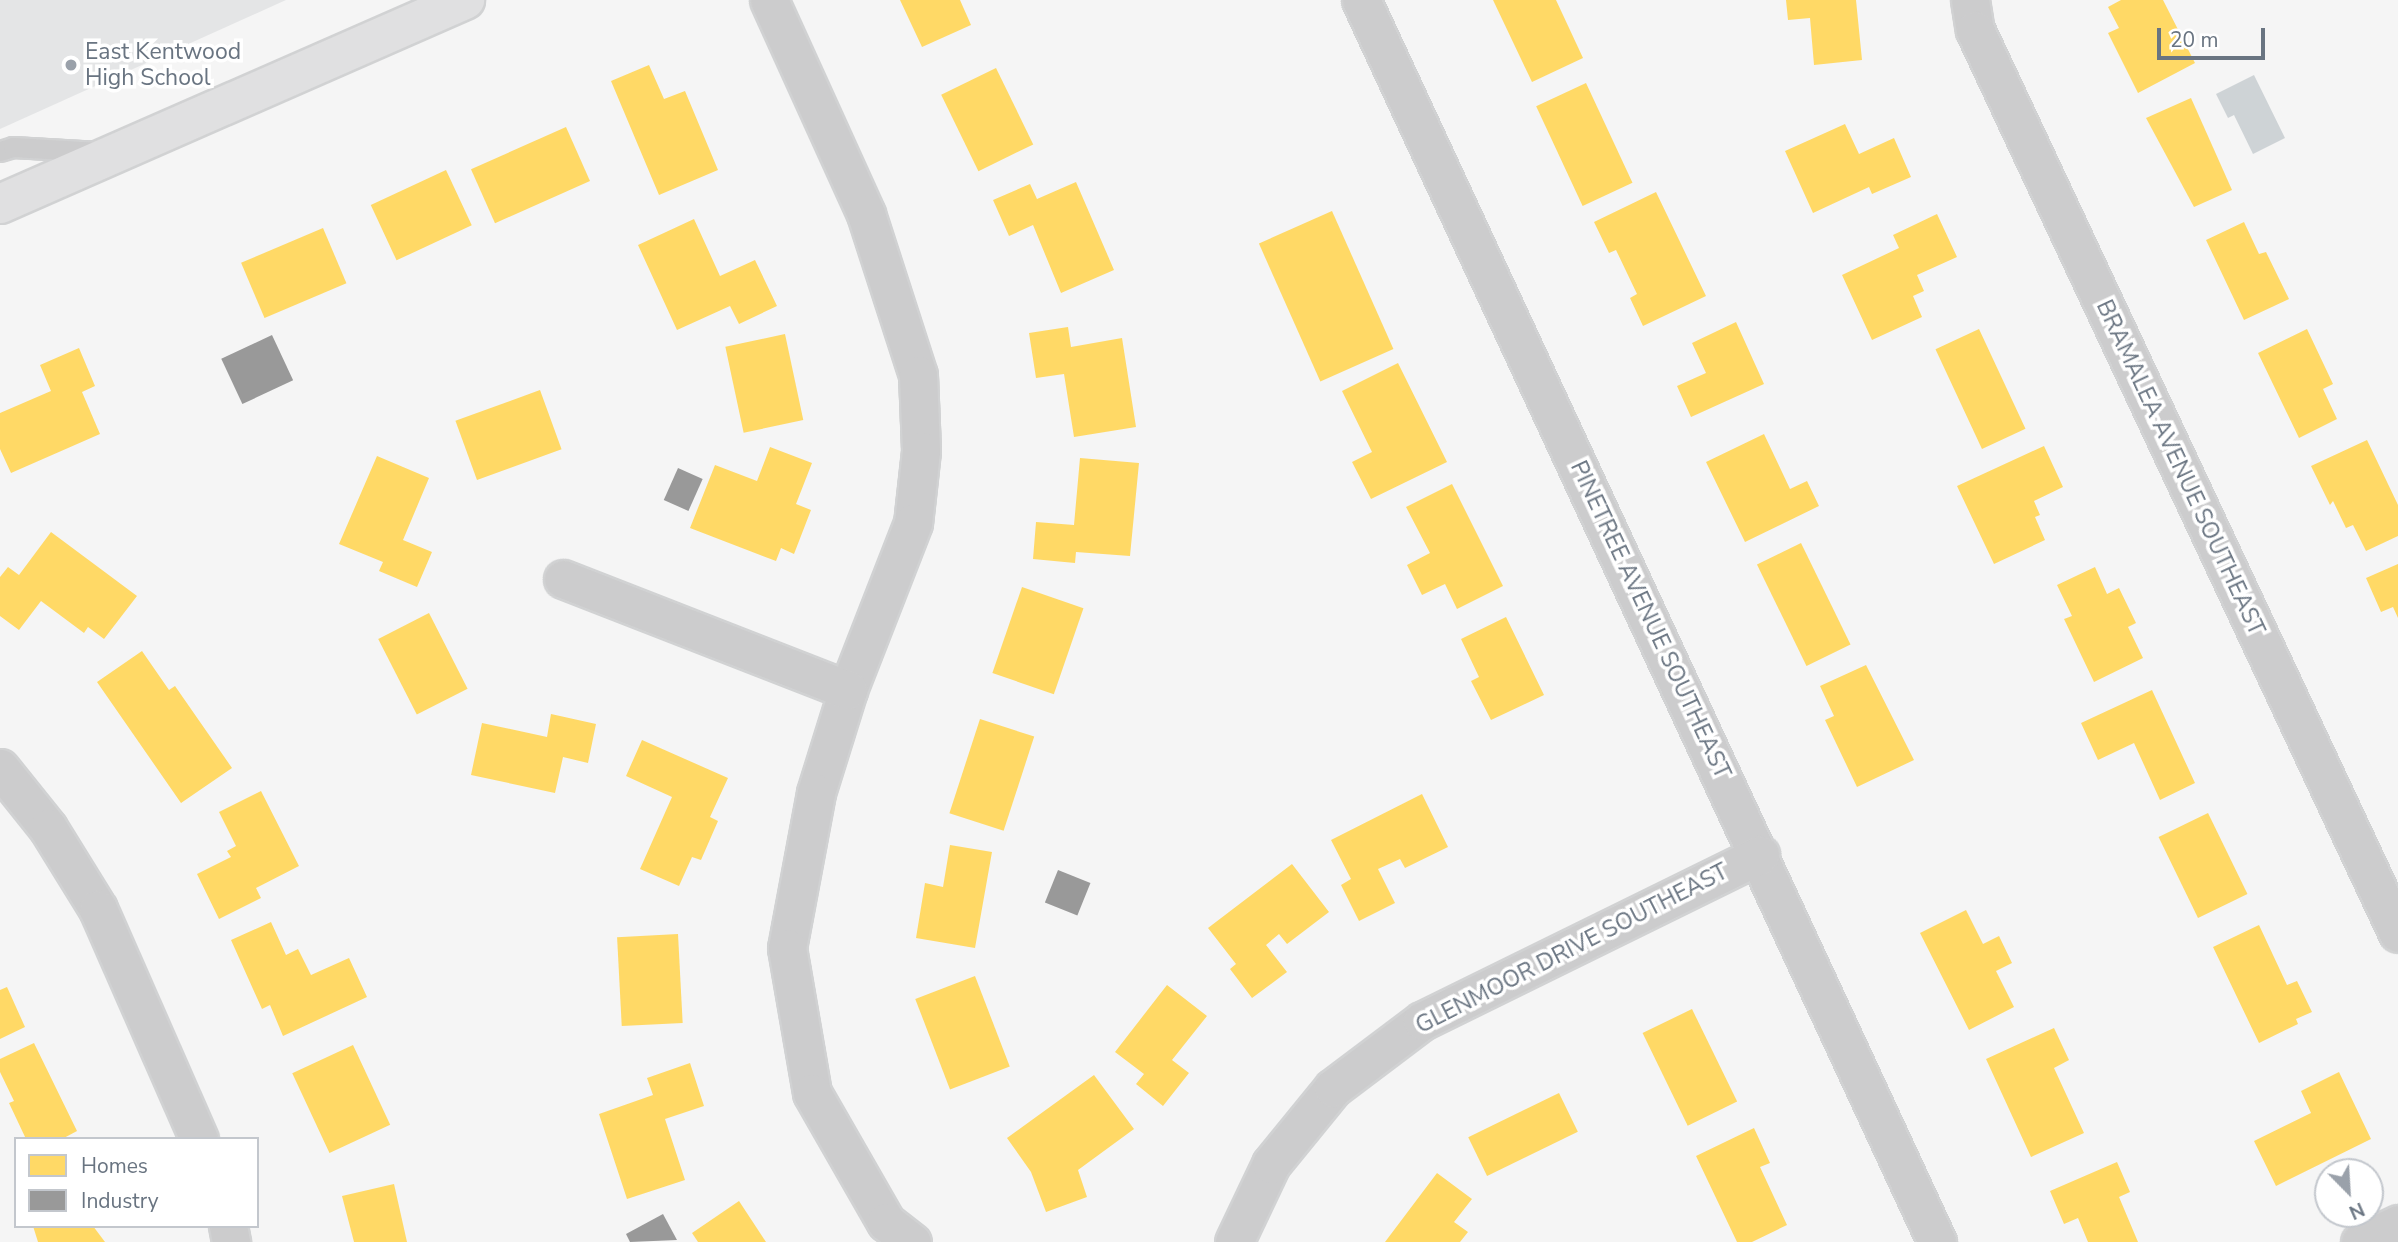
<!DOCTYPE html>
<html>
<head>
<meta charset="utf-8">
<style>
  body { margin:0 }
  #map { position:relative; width:2398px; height:1242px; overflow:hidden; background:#f5f5f5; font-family:"Nunito Sans",sans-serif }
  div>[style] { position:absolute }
  .built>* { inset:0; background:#e4e5e6 }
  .water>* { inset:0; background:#ced3d6 }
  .homes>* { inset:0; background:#ffd966; transform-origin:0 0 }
  .industry>* { inset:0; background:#999; transform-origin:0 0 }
  .roads { filter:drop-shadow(2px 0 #d1d2d3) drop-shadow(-2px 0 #d1d2d3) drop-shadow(0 2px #d1d2d3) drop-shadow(0 -2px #d1d2d3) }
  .lane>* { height:19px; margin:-9.5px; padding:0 9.5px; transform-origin:9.5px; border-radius:9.5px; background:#cccccd }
  .street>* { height:37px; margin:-18.5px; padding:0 18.5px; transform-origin:18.5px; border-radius:18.5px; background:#cccccd }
  .secondary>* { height:38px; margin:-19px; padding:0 19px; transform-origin:19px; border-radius:19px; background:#e0e0e1 }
  .dots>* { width:19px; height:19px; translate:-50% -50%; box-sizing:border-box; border:4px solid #fff; border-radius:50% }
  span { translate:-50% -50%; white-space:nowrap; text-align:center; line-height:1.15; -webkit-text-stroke:7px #fff; paint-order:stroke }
  .poi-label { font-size:23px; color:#697481 }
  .left { translate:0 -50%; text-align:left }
  .street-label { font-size:23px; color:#697481 }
  .legend { position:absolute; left:14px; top:1137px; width:245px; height:91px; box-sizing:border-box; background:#fff; border:2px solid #c3c7cd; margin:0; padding:9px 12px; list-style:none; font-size:21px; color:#697481 }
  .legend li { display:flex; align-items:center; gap:14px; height:35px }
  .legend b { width:35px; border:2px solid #c3c7cd }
  .north { position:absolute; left:2314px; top:1158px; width:70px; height:70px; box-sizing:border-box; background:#fff; border:2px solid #c3c7cd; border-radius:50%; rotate:156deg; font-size:19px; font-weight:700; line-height:28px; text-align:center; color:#697481 }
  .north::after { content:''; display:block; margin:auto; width:24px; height:32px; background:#9aa1aa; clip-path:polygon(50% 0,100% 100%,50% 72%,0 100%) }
  .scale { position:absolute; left:2157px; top:28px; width:108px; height:32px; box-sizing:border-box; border:4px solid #697481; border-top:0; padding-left:9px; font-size:21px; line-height:24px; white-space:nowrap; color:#697481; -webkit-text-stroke:5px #fff; paint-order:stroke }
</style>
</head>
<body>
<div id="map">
  <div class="built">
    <i style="clip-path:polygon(0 0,286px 0,0 129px)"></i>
  </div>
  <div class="water">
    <i style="clip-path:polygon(2254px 75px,2285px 138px,2253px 154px,2234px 115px,2228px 118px,2216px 94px)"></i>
  </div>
  <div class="homes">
    <i style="clip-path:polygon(900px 0,960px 0,971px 25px,922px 47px)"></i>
    <i style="clip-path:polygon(1493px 0,1556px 0,1583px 58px,1532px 82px)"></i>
    <i style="clip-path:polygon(1786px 0,1856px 0,1862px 60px,1814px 65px,1810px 18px,1788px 20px)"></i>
    <i style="clip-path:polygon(2121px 0,2163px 0,2195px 63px,2138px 93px,2108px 33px,2119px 28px,2108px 7px)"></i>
    <i style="clip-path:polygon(649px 65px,664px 99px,685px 91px,718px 170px,659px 195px,611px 81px)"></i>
    <i style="left:996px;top:68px;width:85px;height:61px;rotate:64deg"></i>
    <i style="left:1586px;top:83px;width:110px;height:55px;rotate:65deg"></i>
    <i style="clip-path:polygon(2191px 98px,2232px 190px,2194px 207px,2146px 118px)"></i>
    <i style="clip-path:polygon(1845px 124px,1859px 154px,1894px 138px,1911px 177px,1872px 194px,1869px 187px,1813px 213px,1785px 151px)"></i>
    <i style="left:566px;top:127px;width:59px;height:104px;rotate:66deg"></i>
    <i style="left:446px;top:170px;width:61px;height:83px;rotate:65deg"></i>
    <i style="clip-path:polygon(1076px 182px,1114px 270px,1061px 293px,1033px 225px,1009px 236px,993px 200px,1030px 184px,1037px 199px)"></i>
    <i style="clip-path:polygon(1656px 192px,1706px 296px,1643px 326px,1630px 298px,1637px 294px,1616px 250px,1609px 253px,1594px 222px)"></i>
    <i style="left:1332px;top:211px;width:151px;height:80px;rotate:66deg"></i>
    <i style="clip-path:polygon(1937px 214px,1957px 257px,1917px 275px,1924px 291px,1913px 296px,1922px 317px,1872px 340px,1842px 275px,1899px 248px,1893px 235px)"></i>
    <i style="clip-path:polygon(694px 219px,720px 276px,755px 260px,777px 306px,739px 324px,730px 306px,677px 330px,638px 245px)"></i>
    <i style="clip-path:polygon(2244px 222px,2259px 254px,2266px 252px,2289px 299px,2244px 320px,2206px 240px)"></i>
    <i style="left:323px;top:228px;width:60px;height:89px;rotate:67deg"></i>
    <i style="clip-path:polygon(1736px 322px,1764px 384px,1691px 417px,1677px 386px,1706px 373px,1692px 343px)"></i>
    <i style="clip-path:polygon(1068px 327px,1071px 347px,1122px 338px,1136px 427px,1074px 437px,1064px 374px,1036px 378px,1029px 333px)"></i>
    <i style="left:1979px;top:329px;width:110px;height:48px;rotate:65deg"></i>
    <i style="clip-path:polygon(2307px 329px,2333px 384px,2323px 389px,2337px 419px,2299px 438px,2258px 353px)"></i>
    <i style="left:785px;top:334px;width:88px;height:61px;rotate:78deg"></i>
    <i style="clip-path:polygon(79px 348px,95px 386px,82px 392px,100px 434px,11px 473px,0 449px,0 413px,51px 391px,40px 365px)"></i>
    <i style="clip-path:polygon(1398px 363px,1447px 462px,1371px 499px,1352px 462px,1372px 452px,1342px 391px)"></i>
    <i style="left:540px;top:390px;width:63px;height:90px;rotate:70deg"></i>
    <i style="clip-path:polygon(1764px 434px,1790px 489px,1807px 481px,1819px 506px,1745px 542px,1706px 462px)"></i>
    <i style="clip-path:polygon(2367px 440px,2398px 505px,2398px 536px,2366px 551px,2353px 525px,2346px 528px,2333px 501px,2330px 505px,2311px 466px)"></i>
    <i style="clip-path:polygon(2044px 446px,2063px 487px,2034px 501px,2040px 515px,2035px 517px,2045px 540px,1994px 564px,1957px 486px)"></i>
    <i style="clip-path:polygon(770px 447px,812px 463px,796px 504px,811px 510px,794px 554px,781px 548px,776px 561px,690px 528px,715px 465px,757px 481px)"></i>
    <i style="clip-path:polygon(377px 456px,429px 478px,403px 540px,432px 552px,417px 587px,379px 571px,383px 562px,339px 544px)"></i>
    <i style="clip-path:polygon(1080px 458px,1139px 463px,1130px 556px,1076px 552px,1075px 563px,1033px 559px,1036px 522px,1074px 525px)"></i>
    <i style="clip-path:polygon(1452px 484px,1503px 586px,1457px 609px,1445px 584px,1422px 595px,1407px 565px,1430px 553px,1406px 507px)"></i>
    <i style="clip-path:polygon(51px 532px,137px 596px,104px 639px,88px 627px,84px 633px,41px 601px,19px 630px,0 616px,0 577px,8px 567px,19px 575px)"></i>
    <i style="left:1801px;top:543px;width:113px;height:49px;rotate:64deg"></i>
    <i style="clip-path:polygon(2398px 564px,2398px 618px,2393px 607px,2381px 612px,2366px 578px)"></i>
    <i style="clip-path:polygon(2095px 567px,2107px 594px,2119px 588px,2136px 623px,2128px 627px,2143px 658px,2094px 682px,2064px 619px,2072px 616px,2057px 585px)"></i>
    <i style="left:1022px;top:587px;width:65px;height:91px;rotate:19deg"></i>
    <i style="left:429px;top:613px;width:85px;height:57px;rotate:63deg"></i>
    <i style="clip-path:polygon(1506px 617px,1544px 695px,1491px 720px,1471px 681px,1479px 677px,1461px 639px)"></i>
    <i style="clip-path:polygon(142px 651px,169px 690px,175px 686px,232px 768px,181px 803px,97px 682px)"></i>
    <i style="clip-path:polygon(1866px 665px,1914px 760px,1857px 787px,1825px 720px,1834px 716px,1820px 686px)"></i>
    <i style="clip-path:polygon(2152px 690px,2195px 783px,2160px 800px,2134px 743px,2098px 760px,2081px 723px)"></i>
    <i style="clip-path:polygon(551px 714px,596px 724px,588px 763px,563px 757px,555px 793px,471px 775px,482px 723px,547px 737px)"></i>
    <i style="left:980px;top:719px;width:57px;height:99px;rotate:18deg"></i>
    <i style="clip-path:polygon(642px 740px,728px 778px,710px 817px,718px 821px,701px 860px,692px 857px,679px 886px,640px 869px,672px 797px,626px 776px)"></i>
    <i style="clip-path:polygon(261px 791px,299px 866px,256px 888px,261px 898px,219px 919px,197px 874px,231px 857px,227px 851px,236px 846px,219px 812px)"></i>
    <i style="clip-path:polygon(1422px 794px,1448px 847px,1405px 868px,1400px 859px,1378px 869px,1395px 903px,1359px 921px,1341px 885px,1351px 879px,1331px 840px)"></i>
    <i style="left:2208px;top:813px;width:90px;height:55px;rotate:64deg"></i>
    <i style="clip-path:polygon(950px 845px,992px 852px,975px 948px,916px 938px,925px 883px,943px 887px)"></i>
    <i style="clip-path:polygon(1292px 864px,1329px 912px,1287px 944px,1279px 934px,1266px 945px,1287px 972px,1252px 998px,1230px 969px,1236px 964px,1208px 928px)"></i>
    <i style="clip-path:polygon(1966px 910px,1983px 944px,1999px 936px,2012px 963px,1996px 971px,2014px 1007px,1969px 1030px,1920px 933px)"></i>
    <i style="clip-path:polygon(271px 922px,286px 955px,298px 949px,311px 975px,349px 958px,367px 997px,283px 1036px,270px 1005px,262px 1009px,231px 940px)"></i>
    <i style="clip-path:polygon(2259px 925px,2287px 985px,2297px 981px,2312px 1012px,2296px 1019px,2298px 1024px,2259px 1043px,2213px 947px)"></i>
    <i style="left:678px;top:934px;width:89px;height:61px;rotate:87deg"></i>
    <i style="left:975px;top:976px;width:97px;height:64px;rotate:69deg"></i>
    <i style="clip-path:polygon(1167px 985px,1207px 1016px,1172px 1060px,1189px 1073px,1163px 1106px,1136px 1084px,1144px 1074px,1115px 1052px)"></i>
    <i style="clip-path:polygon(7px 987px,25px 1027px,0 1039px,0 990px)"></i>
    <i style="left:1692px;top:1009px;width:103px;height:55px;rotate:64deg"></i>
    <i style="clip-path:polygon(2054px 1028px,2069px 1060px,2054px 1068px,2084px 1133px,2031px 1157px,1986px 1059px)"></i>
    <i style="clip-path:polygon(34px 1043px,77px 1131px,62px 1139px,26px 1139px,9px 1103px,14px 1101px,0 1072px,0 1059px)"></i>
    <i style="left:353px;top:1045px;width:88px;height:67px;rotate:65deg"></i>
    <i style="clip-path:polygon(690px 1063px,704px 1106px,665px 1119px,685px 1180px,627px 1199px,599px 1114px,653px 1095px,647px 1078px)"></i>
    <i style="clip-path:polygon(2339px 1072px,2371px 1139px,2276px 1186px,2254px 1141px,2311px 1113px,2301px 1091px)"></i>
    <i style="clip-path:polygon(1094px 1075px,1134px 1129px,1078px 1170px,1087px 1197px,1046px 1212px,1031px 1172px,1007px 1138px)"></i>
    <i style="left:1559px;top:1093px;width:43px;height:101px;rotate:64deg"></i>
    <i style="clip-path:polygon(1754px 1128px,1770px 1163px,1760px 1167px,1787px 1225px,1752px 1242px,1737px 1242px,1696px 1156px)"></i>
    <i style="clip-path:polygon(2117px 1162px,2130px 1192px,2119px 1197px,2138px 1242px,2088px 1242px,2078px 1218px,2064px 1224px,2050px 1191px)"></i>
    <i style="clip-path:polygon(1437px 1173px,1472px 1199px,1454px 1222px,1468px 1232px,1460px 1242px,1385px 1242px)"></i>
    <i style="clip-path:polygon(394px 1184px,407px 1242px,354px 1242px,342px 1196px)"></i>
    <i style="clip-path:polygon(739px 1201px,766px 1242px,698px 1242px,692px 1233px)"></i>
    <i style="clip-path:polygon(33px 1226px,93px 1226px,105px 1242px,38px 1242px)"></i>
  </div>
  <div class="industry">
    <i style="left:272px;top:335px;width:50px;height:56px;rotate:65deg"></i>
    <i style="left:678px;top:468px;width:27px;height:35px;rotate:24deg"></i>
    <i style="left:1058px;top:870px;width:35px;height:35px;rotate:22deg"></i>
    <i style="clip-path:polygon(663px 1214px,677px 1240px,630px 1242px,626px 1234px)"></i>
  </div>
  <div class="roads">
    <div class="lane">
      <i style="left:0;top:151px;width:14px;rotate:-17deg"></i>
      <i style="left:13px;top:147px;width:86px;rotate:3.3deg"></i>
    </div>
    <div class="street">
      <i style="left:769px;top:0;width:235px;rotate:65.6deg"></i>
      <i style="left:866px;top:214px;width:169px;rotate:72.1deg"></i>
      <i style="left:918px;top:375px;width:76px;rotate:87.7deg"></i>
      <i style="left:921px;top:451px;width:72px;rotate:96.3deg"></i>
      <i style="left:913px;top:523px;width:179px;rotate:111.3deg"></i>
      <i style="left:848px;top:690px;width:108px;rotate:107.3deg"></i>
      <i style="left:816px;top:793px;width:158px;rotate:100.6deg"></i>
      <i style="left:787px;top:948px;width:147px;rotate:80.2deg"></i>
      <i style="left:812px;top:1093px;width:149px;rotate:60.2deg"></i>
      <i style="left:886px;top:1222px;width:33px;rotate:38deg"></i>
      <i style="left:1361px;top:0;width:1369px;rotate:65.12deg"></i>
      <i style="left:1970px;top:0;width:30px;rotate:81deg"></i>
      <i style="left:1975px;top:30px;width:997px;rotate:64.9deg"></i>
      <i style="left:563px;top:579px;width:306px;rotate:21.3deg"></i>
      <i style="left:0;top:768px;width:77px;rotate:51.3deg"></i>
      <i style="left:48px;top:828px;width:95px;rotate:58.3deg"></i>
      <i style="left:98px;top:909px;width:251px;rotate:66.3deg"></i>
      <i style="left:228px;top:1226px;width:16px;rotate:79deg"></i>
      <i style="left:1234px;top:1242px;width:86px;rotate:-64.6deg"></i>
      <i style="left:1271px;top:1164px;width:98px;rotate:-50.8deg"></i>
      <i style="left:1333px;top:1088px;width:111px;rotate:-37deg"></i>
      <i style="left:1422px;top:1021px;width:377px;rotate:-26.2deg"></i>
      <i style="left:2360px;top:1242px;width:42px;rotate:-25.3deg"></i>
    </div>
    <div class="secondary">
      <i style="left:0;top:204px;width:508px;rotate:-23.69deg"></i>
    </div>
  </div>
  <div class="dots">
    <i style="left:71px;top:65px;background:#9aa1aa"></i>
  </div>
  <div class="poi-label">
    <span class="left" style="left:85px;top:65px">East Kentwood<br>High School</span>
  </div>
  <div class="street-label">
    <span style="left:2180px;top:468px;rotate:65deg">BRAMALEA AVENUE SOUTHEAST</span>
    <span style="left:1650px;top:620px;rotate:65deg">PINETREE AVENUE SOUTHEAST</span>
    <span style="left:1572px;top:949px;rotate:-27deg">GLENMOOR DRIVE SOUTHEAST</span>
  </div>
  <ul class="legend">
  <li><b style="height:19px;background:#ffd966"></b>Homes</li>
  <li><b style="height:19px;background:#999"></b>Industry</li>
  </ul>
  <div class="north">N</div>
  <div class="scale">20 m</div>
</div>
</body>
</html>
